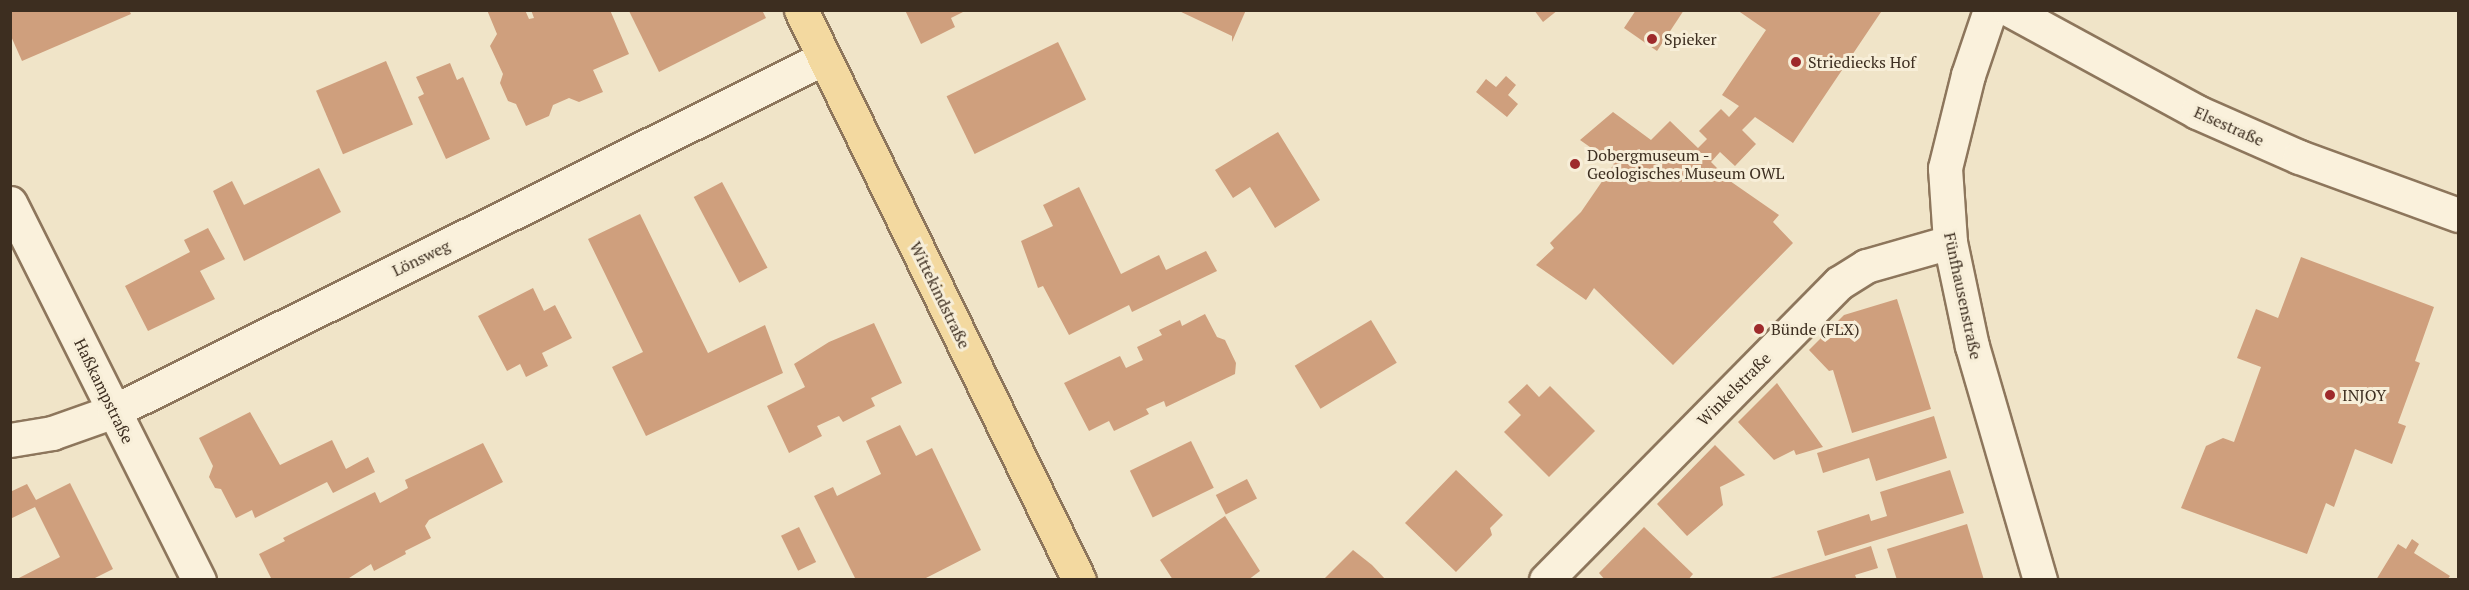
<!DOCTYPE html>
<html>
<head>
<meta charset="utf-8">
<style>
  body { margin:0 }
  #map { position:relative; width:2469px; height:590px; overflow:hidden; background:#f0e4c8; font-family:"PT Serif",serif }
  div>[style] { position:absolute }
  .building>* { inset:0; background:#cf9f7d; transform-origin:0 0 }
  .roads { filter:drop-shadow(2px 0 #8d765c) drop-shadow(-2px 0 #8d765c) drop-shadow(0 2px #8d765c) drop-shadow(0 -2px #8d765c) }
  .minor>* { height:33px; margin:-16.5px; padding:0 16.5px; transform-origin:16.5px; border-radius:16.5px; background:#faf1dc }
  .major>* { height:33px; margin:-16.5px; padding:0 16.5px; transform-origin:16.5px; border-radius:16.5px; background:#f3d9a0 }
  .dots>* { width:16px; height:16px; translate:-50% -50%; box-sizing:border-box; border:3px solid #f7eed8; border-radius:50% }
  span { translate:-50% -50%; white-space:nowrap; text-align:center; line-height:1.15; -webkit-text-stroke:6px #f7eed8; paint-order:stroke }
  .poi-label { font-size:16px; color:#3d2e20 }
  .left { translate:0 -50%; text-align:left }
  .street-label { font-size:16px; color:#3d2e20 }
  .frame { position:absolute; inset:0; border:12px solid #3d2e20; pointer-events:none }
</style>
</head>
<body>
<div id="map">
  <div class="building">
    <i style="clip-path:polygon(10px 10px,129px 10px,131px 14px,22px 61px,10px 34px)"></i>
    <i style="clip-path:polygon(487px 10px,525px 10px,529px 19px,534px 18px,531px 10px,610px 10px,629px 54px,593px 70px,603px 92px,579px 102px,569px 98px,553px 105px,549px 116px,526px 126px,516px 104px,508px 101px,500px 83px,503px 74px,490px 46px,497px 34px)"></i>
    <i style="clip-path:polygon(762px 10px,766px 18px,659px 72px,629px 11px)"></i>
    <i style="clip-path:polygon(905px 10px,967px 10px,951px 18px,955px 27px,921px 44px)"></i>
    <i style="clip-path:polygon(1177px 10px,1246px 10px,1232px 42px,1232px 36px)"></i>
    <i style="clip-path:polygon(1534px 10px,1558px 10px,1543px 22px)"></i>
    <i style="clip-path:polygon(1636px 10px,1684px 10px,1657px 51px,1624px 28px)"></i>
    <i style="clip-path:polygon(1737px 10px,1881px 12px,1793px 143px,1755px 117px,1742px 130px,1756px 144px,1735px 166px,1720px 152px,1711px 162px,1730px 181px,1779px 215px,1773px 222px,1793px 243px,1673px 365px,1594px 288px,1586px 300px,1536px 265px,1554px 248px,1550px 243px,1581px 212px,1614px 164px,1580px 140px,1613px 112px,1651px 140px,1670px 121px,1698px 148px,1707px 139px,1699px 131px,1721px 109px,1729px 117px,1739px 106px,1722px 95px,1766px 30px)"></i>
    <i style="left:1058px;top:42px;width:64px;height:124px;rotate:64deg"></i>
    <i style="left:386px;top:61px;width:69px;height:76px;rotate:67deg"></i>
    <i style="clip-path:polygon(450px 63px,457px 80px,463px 77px,490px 139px,446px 159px,418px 97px,424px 94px,416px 77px)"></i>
    <i style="clip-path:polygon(1506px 76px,1516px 85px,1508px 95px,1518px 104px,1507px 117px,1476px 92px,1486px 79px,1496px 87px)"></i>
    <i style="clip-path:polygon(1278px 132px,1320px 200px,1275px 228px,1250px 187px,1233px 198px,1215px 170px)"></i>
    <i style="clip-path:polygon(319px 168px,341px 212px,244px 261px,213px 191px,232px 181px,244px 205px)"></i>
    <i style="left:722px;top:182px;width:97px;height:32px;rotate:62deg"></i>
    <i style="clip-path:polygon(1079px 187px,1121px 274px,1159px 255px,1166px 270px,1206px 251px,1217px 271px,1132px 312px,1129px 305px,1069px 335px,1043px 286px,1038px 288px,1021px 241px,1053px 226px,1043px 205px)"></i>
    <i style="clip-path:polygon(640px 214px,708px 353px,765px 325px,783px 373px,646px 436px,612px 367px,643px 352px,588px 239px)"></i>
    <i style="clip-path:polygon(208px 228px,225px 259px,200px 271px,215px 299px,148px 331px,125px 286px,190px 252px,184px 240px)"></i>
    <i style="clip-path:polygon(2301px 257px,2434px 307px,2415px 361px,2420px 363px,2398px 423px,2406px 426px,2392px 464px,2355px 449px,2334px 507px,2326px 503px,2307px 554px,2181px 508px,2206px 446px,2223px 438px,2234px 442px,2261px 367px,2237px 358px,2256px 309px,2278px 318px)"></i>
    <i style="clip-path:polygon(533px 288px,544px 311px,555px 305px,572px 338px,542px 353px,548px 366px,526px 377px,520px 364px,507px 371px,478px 316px)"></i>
    <i style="clip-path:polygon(1897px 299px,1931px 409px,1852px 433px,1833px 370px,1829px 371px,1809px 350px,1844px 315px)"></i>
    <i style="clip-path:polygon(1205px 314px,1217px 337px,1225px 340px,1236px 363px,1235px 374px,1166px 407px,1164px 401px,1146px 409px,1149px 414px,1114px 431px,1109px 421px,1089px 431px,1064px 383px,1120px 356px,1126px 368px,1143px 360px,1137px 347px,1162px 335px,1159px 330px,1180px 320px,1182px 326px)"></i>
    <i style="left:1371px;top:320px;width:50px;height:89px;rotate:59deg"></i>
    <i style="clip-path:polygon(874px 323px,902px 383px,871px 398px,875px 406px,843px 422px,839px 416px,817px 426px,822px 436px,789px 453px,767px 406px,805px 387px,794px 364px,829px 342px)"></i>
    <i style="clip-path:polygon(1777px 383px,1823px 447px,1796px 455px,1794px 450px,1774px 460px,1738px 422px)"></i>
    <i style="clip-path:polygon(1527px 384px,1539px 397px,1550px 386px,1595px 431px,1549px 477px,1504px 432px,1521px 415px,1508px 402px)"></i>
    <i style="clip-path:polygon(250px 412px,280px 465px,332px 440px,346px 469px,368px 457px,375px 472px,333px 493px,327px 482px,255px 518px,252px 510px,236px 518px,221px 489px,215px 488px,209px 477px,213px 466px,199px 438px)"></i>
    <i style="clip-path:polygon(1934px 416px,1947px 458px,1876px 481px,1869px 458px,1823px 473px,1817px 453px)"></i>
    <i style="clip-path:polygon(900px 425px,916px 456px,932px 448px,981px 550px,922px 580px,856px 580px,814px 496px,833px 487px,837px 496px,881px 474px,866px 441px)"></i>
    <i style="left:1191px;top:441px;width:52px;height:68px;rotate:64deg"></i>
    <i style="clip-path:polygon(483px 443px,503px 482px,429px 520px,425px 526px,431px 538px,405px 551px,406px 554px,374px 571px,371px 564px,346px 580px,272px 580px,259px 554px,285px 541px,283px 538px,375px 492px,380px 503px,408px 488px,405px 480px)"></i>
    <i style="clip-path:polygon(1715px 445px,1745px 475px,1720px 487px,1723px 505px,1687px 536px,1657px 504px)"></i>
    <i style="clip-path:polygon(1456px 470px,1503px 515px,1490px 528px,1492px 535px,1456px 572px,1405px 523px)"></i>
    <i style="clip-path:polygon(1950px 470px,1964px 513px,1825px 556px,1817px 531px,1869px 514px,1871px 521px,1887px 516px,1880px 492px)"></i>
    <i style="left:1247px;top:479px;width:22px;height:35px;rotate:63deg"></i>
    <i style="clip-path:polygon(70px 483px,113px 569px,91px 580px,15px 580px,60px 557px,35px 507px,10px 519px,10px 492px,27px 484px,36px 500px)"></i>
    <i style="clip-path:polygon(1225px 516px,1260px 571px,1248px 580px,1173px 580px,1160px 560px)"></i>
    <i style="clip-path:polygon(1967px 524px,1984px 580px,1897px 580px,1887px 549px)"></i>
    <i style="left:799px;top:527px;width:39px;height:20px;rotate:64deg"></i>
    <i style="clip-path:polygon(1644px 527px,1693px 574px,1688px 580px,1605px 580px,1599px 573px)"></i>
    <i style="clip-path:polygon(2412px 539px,2419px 544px,2414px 553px,2450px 576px,2447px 580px,2376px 580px,2398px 544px,2406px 549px)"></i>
    <i style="clip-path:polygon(1871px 546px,1878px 568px,1855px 575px,1857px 580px,1764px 580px)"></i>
    <i style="clip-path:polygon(1353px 550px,1372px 565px,1386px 580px,1323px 580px)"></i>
  </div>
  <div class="roads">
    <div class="minor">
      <i style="left:1990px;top:10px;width:69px;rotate:108.7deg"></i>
      <i style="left:1968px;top:75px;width:96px;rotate:103.9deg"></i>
      <i style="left:1945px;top:168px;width:74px;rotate:86.1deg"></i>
      <i style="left:1950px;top:242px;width:106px;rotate:78.1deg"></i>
      <i style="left:1972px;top:346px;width:244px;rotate:73.8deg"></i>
      <i style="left:2010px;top:10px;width:213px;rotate:28.6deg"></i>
      <i style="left:2197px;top:112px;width:111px;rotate:23.8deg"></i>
      <i style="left:2299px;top:157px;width:169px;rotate:20deg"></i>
      <i style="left:10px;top:203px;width:422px;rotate:63.4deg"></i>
      <i style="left:10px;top:440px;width:43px;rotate:-9.5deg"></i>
      <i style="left:52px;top:433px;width:66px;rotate:-19.5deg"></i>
      <i style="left:114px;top:411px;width:793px;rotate:-26.44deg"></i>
      <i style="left:1546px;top:580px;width:417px;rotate:-45.4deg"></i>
      <i style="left:1839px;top:283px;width:32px;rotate:-32deg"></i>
      <i style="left:1866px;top:266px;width:87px;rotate:-15.9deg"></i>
    </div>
    <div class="major">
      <i style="left:801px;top:10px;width:634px;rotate:64deg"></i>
    </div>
  </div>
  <div class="dots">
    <i style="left:1652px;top:39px;background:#9e2a2b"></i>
    <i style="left:1796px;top:62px;background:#9e2a2b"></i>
    <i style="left:1575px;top:164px;background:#9e2a2b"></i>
    <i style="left:1759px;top:329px;background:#9e2a2b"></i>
    <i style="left:2330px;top:395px;background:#9e2a2b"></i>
  </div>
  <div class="poi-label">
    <span class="left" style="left:1664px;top:39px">Spieker</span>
    <span class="left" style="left:1808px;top:62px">Striediecks Hof</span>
    <span class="left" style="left:1587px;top:164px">Dobergmuseum -<br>Geologisches Museum OWL</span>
    <span class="left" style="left:1771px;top:329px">Bünde (FLX)</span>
    <span class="left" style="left:2342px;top:395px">INJOY</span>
  </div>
  <div class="street-label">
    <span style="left:2229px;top:126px;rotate:24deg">Elsestraße</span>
    <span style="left:421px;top:258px;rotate:-26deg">Lönsweg</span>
    <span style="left:940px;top:295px;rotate:64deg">Wittekindstraße</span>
    <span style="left:1963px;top:296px;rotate:78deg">Fünfhausenstraße</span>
    <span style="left:1734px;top:389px;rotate:-45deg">Winkelstraße</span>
    <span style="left:104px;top:391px;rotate:64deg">Haßkampstraße</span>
  </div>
  <div class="frame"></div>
</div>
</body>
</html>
